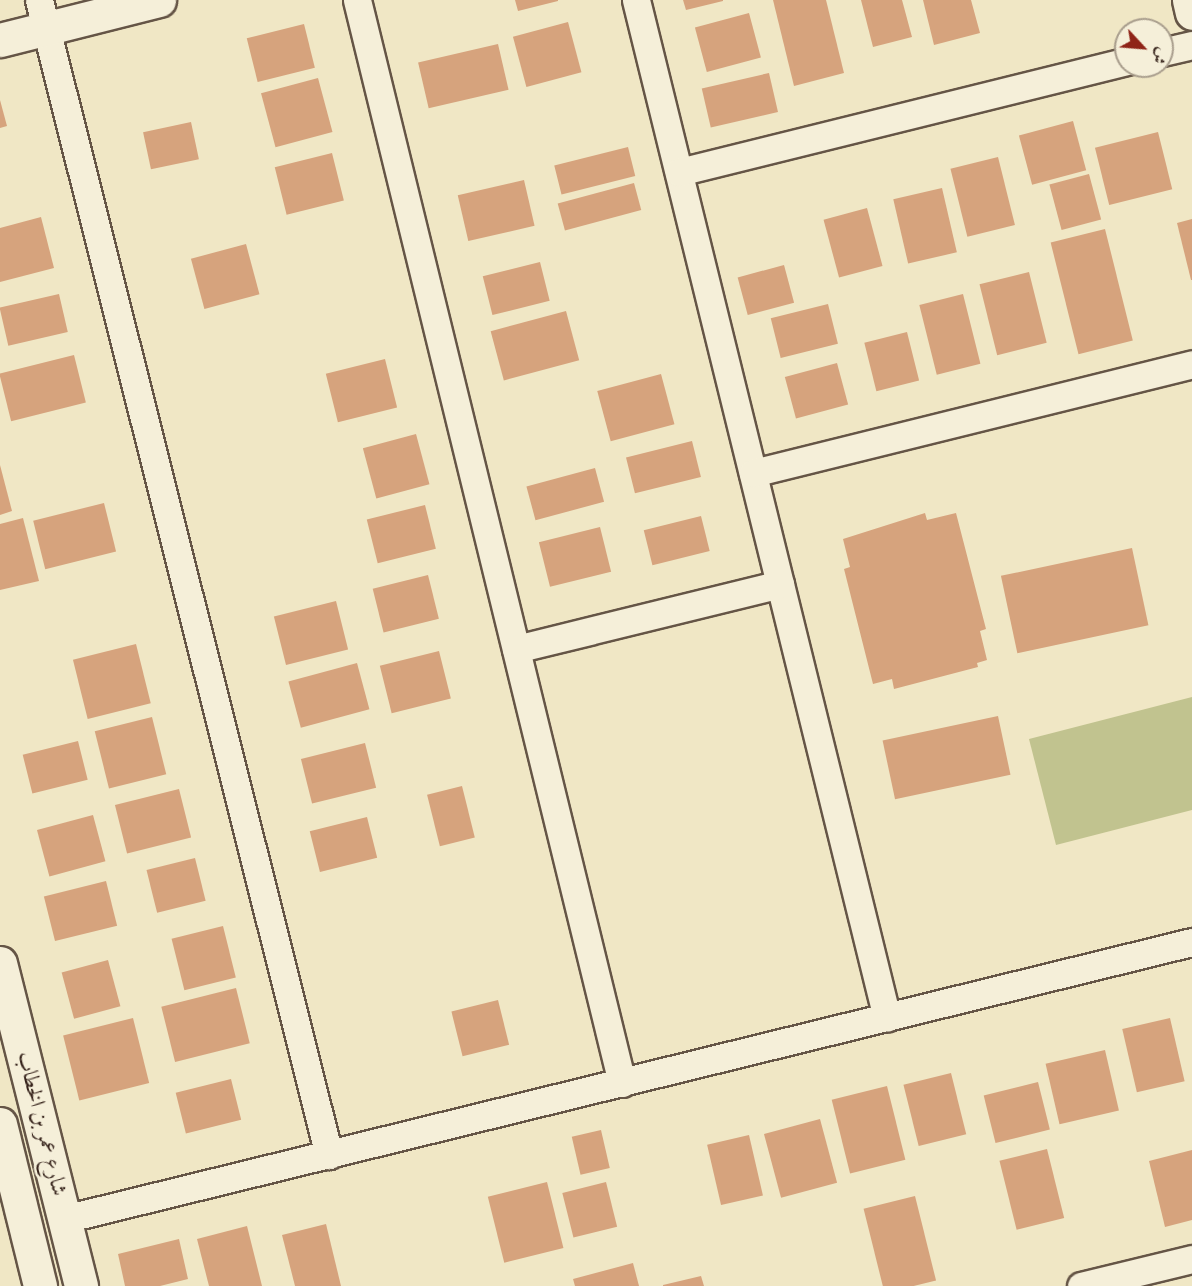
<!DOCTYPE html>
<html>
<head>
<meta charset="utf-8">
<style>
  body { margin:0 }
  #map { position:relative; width:1192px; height:1286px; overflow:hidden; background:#f0e7c5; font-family:"Sorts Mill Goudy",Amiri,serif }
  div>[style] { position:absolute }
  .green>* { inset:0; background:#c1c38f }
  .building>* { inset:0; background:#d6a37d; transform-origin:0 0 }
  .roads { filter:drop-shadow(2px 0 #655546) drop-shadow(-2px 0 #655546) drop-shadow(0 2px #655546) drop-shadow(0 -2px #655546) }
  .street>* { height:27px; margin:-13.5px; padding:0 13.5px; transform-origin:13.5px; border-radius:13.5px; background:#f5efd9 }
  .secondary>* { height:33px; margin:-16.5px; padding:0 16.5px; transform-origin:16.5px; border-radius:16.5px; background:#f5efd9 }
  span { translate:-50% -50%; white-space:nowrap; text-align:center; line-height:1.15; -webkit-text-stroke:5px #f5efd9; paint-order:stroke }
  .street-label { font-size:22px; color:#37241c }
  .north { position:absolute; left:1114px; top:18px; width:60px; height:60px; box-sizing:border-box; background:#f5efd9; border:2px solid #a99e8d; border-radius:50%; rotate:116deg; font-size:16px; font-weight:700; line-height:24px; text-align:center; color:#37241c }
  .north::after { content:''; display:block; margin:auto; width:21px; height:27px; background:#8f2418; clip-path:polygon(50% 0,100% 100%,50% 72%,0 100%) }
</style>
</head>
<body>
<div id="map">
  <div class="green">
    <i style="clip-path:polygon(1192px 697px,1192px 810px,1056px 845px,1029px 739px)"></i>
  </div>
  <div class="building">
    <i style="clip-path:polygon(515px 0,558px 0,558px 1px,518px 11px)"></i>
    <i style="clip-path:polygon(683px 0,723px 0,723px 1px,686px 10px)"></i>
    <i style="clip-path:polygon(773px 0,826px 0,844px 73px,794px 86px)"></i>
    <i style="clip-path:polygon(861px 0,902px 0,912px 37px,873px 47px)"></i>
    <i style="clip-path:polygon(923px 0,971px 0,980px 33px,934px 45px)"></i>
    <i style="left:749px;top:13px;width:46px;height:56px;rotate:75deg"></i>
    <i style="left:568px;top:22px;width:52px;height:57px;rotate:75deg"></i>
    <i style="left:304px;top:24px;width:45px;height:59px;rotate:76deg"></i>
    <i style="left:498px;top:44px;width:47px;height:82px;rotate:77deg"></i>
    <i style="left:769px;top:73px;width:40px;height:69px;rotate:77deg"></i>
    <i style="left:318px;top:78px;width:56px;height:59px;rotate:75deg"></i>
    <i style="clip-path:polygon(0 100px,7px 126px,0 128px)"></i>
    <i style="left:1073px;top:121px;width:51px;height:56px;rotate:75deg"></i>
    <i style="left:191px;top:122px;width:38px;height:49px;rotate:78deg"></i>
    <i style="left:1158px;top:132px;width:59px;height:65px;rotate:76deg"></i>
    <i style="left:628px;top:147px;width:30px;height:76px;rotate:76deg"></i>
    <i style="left:332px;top:153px;width:49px;height:59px;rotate:76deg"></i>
    <i style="left:998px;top:157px;width:70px;height:49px;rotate:76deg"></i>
    <i style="left:1089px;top:174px;width:47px;height:41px;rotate:75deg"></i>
    <i style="left:524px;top:180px;width:47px;height:68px;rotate:77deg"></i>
    <i style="left:634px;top:183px;width:28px;height:79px;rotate:75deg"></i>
    <i style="left:942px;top:188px;width:66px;height:50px;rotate:77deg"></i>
    <i style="left:867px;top:208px;width:60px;height:45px;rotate:75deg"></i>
    <i style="clip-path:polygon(41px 217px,54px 268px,0 282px,0 228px)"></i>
    <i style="clip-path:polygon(1192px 219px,1192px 280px,1191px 280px,1177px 223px)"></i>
    <i style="left:1105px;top:229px;width:115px;height:56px;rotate:76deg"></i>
    <i style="left:246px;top:244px;width:52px;height:57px;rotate:75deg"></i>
    <i style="left:540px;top:262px;width:40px;height:59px;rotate:76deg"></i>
    <i style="left:784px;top:265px;width:39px;height:48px;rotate:75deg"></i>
    <i style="left:1029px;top:272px;width:73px;height:51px;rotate:76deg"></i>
    <i style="left:59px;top:294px;width:39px;height:61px;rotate:77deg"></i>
    <i style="left:963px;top:294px;width:72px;height:45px;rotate:76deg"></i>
    <i style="left:828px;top:304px;width:41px;height:59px;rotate:76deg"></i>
    <i style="left:566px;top:311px;width:51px;height:78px;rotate:75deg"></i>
    <i style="left:907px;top:332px;width:50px;height:44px;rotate:76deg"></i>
    <i style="left:74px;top:355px;width:49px;height:77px;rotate:76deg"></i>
    <i style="left:385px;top:359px;width:50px;height:61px;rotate:76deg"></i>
    <i style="left:837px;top:363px;width:43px;height:54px;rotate:75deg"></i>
    <i style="left:661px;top:374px;width:52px;height:66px;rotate:75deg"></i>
    <i style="left:416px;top:434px;width:52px;height:55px;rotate:75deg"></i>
    <i style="left:692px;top:441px;width:37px;height:68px;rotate:76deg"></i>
    <i style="clip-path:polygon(0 465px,12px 511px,0 515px)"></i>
    <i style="left:595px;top:468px;width:35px;height:71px;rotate:75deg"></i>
    <i style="left:104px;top:503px;width:50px;height:73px;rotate:76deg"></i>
    <i style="left:425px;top:505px;width:45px;height:60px;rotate:76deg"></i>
    <i style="clip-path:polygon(925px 513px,927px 520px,956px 513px,986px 629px,980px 631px,987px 660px,977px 663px,978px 667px,894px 689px,892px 679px,873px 684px,844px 569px,850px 567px,843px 539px)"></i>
    <i style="left:701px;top:516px;width:36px;height:59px;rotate:76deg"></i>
    <i style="clip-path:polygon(23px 518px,39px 581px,0 590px,0 524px)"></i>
    <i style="left:600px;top:527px;width:46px;height:63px;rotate:76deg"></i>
    <i style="left:1132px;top:548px;width:79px;height:134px;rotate:78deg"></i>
    <i style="left:428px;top:575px;width:45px;height:57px;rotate:76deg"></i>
    <i style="left:336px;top:601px;width:50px;height:64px;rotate:76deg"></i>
    <i style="left:136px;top:644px;width:61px;height:65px;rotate:76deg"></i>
    <i style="left:439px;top:651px;width:49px;height:61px;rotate:76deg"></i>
    <i style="left:357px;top:663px;width:48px;height:71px;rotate:75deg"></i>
    <i style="left:998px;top:716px;width:60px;height:118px;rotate:78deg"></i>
    <i style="left:152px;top:717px;width:59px;height:59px;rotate:76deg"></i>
    <i style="left:78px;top:741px;width:40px;height:57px;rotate:76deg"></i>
    <i style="left:365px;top:743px;width:46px;height:66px;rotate:76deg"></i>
    <i style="left:462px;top:786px;width:53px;height:36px;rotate:76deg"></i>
    <i style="left:179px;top:789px;width:50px;height:66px;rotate:76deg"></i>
    <i style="left:93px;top:815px;width:48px;height:58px;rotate:75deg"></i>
    <i style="left:367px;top:817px;width:42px;height:59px;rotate:76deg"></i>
    <i style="left:195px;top:858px;width:44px;height:50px;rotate:76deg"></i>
    <i style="left:106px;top:881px;width:46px;height:64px;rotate:76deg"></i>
    <i style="left:223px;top:926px;width:53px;height:53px;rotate:76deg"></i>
    <i style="left:108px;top:960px;width:48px;height:48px;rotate:75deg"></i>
    <i style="left:236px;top:988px;width:57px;height:77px;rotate:76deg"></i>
    <i style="left:498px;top:1000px;width:46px;height:48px;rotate:76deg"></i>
    <i style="left:133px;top:1018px;width:67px;height:72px;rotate:76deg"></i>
    <i style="left:1170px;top:1018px;width:65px;height:49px;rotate:77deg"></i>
    <i style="left:1105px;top:1050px;width:62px;height:61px;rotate:77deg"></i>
    <i style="left:951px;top:1073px;width:63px;height:49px;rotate:76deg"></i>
    <i style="left:231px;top:1079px;width:42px;height:57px;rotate:76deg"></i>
    <i style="left:1038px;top:1082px;width:49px;height:56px;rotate:76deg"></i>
    <i style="left:887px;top:1086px;width:76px;height:57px;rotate:76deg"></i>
    <i style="left:820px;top:1119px;width:66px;height:58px;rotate:75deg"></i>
    <i style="left:601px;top:1130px;width:39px;height:30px;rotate:77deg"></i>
    <i style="left:749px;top:1135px;width:62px;height:43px;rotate:77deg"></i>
    <i style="left:1047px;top:1149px;width:71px;height:49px;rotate:76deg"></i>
    <i style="clip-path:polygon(1192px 1150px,1192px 1220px,1165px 1227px,1149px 1161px)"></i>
    <i style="left:547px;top:1182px;width:68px;height:61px;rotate:76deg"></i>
    <i style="left:606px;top:1182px;width:46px;height:45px;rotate:76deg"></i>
    <i style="left:915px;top:1196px;width:87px;height:53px;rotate:76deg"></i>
    <i style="clip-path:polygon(326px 1224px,341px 1286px,295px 1286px,282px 1235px)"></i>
    <i style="clip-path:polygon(247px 1226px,262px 1286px,209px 1286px,197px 1239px)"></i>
    <i style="clip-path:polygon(179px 1239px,188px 1279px,160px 1286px,125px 1286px,118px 1254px)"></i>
    <i style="clip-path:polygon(633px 1263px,639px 1286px,575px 1286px,573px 1279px)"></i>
    <i style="clip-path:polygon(701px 1276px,704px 1286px,663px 1286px,663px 1285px)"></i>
  </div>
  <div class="roads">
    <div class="street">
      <i style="left:39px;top:0;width:1191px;rotate:75.91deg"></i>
      <i style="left:357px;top:0;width:1115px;rotate:76.25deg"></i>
      <i style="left:636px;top:0;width:1048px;rotate:76.15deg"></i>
      <i style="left:1162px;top:52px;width:31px;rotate:-13deg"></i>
      <i style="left:679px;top:172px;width:461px;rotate:-13.9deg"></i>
      <i style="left:753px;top:473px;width:452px;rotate:-13.9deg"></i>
      <i style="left:516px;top:649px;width:272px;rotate:-13.8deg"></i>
      <i style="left:64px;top:1219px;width:1162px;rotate:-13.8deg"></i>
      <i style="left:1081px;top:1286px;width:114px;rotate:-13.7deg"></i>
    </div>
    <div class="secondary">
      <i style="left:1189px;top:0;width:13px;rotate:77deg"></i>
      <i style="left:0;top:40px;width:164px;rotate:-14.1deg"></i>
      <i style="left:0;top:963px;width:333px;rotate:75.9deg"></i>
      <i style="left:0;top:1124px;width:167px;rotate:76.1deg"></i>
    </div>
  </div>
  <div class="street-label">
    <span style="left:40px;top:1124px;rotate:76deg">شارع عمر بن الخطاب</span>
  </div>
  <div class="north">ش</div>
</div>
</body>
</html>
